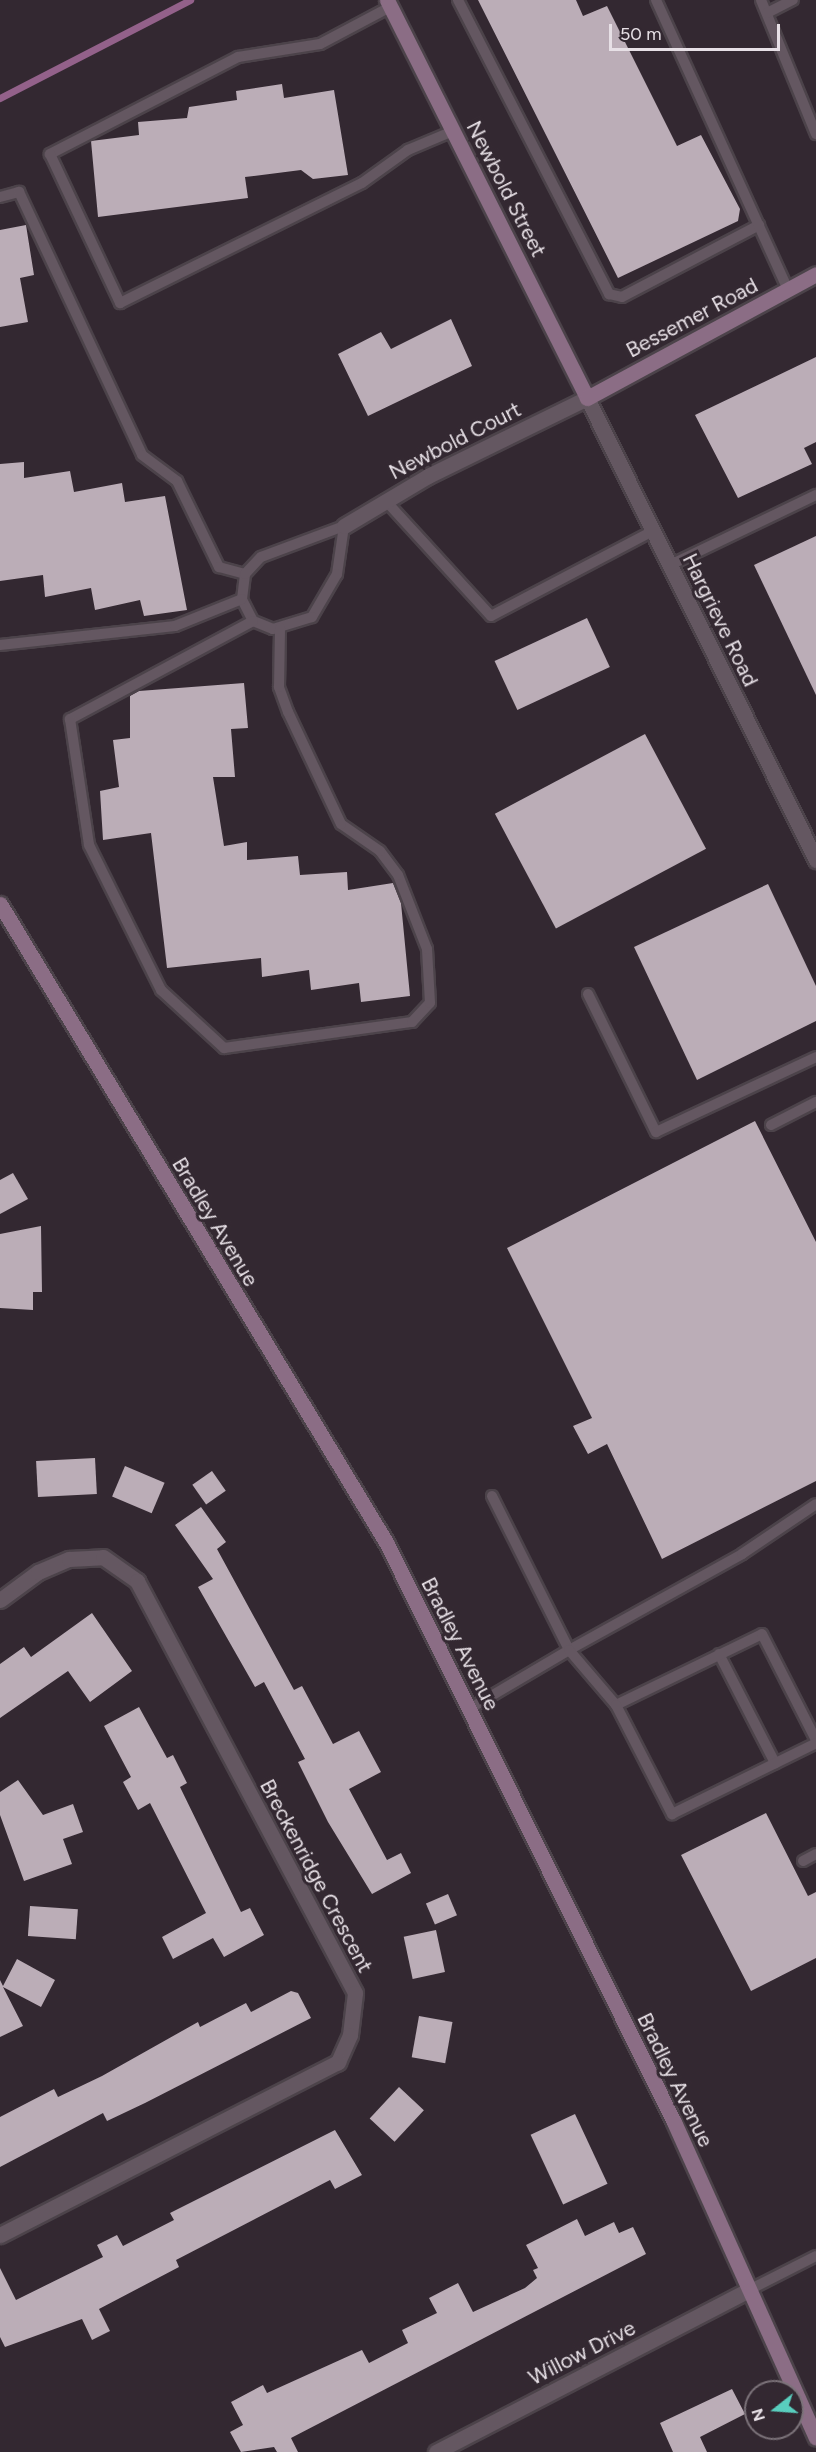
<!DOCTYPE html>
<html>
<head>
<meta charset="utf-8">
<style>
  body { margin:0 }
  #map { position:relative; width:816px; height:2452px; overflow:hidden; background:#332831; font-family:Figtree,sans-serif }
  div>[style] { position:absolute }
  .stream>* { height:7px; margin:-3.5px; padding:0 3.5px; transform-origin:3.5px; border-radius:3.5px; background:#93618a }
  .building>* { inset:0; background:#bbadb7; transform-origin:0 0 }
  .roads { filter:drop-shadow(2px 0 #4c434a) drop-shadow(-2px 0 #4c434a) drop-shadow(0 2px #4c434a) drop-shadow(0 -2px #4c434a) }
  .lane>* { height:10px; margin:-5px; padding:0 5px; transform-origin:5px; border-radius:5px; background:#645761 }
  .street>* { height:15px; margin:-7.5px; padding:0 7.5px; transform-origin:7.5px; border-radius:7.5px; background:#645761 }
  .secondary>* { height:15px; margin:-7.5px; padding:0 7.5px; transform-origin:7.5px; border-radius:7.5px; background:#8b6d85 }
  span { translate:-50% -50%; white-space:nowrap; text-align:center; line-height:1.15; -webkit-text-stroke:6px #332831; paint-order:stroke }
  .street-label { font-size:21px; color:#e7e0e6 }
  .north { position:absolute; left:744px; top:2380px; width:60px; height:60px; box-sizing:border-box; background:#332831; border:2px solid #7b7279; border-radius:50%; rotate:253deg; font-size:16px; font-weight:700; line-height:24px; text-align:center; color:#e7e0e6 }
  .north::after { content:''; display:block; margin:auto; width:21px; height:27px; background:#59cebe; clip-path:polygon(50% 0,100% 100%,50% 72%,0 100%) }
  .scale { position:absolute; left:609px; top:24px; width:171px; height:27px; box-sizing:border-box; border:3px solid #e7e0e6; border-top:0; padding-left:8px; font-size:18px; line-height:21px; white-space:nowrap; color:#e7e0e6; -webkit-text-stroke:4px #332831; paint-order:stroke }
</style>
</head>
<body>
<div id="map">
  <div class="stream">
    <i style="left:0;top:98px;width:214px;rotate:-27.3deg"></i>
  </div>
  <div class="building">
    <i style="clip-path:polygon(478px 0,576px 0,583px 16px,607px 6px,677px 146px,701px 135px,740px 209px,738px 221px,618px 278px)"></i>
    <i style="clip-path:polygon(282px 84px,284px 98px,334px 90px,348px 175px,313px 179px,301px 170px,245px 177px,248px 198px,98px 217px,91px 141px,139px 135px,138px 122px,187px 118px,189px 107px,237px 100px,236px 91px)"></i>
    <i style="clip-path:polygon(26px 225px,34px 275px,20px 278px,28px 322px,0 327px,0 230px)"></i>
    <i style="clip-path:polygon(451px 319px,472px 366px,368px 416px,338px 354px,381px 332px,391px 349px)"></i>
    <i style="clip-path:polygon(816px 357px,816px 442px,804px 448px,812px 464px,738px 498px,695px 415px)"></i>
    <i style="clip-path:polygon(24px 462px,24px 478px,70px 471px,74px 492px,122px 483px,125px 502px,165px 496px,187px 610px,144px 616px,140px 600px,95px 610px,91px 588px,45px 597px,43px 575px,0 581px,0 464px)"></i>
    <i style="clip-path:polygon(816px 536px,816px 695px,754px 565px)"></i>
    <i style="left:587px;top:618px;width:54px;height:102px;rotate:65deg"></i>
    <i style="clip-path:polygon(244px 683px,248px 728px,231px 729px,235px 777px,213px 777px,224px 846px,247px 842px,247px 860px,298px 856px,300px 875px,347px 872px,348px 890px,393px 883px,401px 903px,410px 996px,361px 1002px,359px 983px,311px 990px,309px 970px,262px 977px,261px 958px,167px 968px,151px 833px,103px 840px,100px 791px,119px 787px,113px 740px,130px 738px,130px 696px,139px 691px)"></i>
    <i style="left:645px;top:734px;width:130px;height:170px;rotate:62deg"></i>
    <i style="clip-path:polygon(768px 884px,816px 986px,816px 1021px,697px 1080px,634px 947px)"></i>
    <i style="clip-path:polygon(755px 1121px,816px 1242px,816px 1481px,662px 1559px,607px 1444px,588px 1454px,573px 1426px,592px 1418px,507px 1248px)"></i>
    <i style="clip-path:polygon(13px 1173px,28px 1199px,0 1214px,0 1180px)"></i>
    <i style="clip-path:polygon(41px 1226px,42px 1292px,33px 1292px,33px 1310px,0 1308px,0 1234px)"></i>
    <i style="left:95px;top:1458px;width:36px;height:59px;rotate:87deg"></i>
    <i style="left:125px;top:1466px;width:43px;height:33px;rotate:23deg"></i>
    <i style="left:212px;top:1471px;width:24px;height:24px;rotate:55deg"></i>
    <i style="clip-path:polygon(201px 1507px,226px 1542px,217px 1549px,294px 1690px,302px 1686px,333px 1744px,359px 1731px,381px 1772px,349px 1789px,387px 1860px,401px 1853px,411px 1873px,372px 1894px,328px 1822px,298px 1762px,305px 1759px,264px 1682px,255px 1687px,198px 1587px,213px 1579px,175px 1525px)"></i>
    <i style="clip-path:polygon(92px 1613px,132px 1671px,90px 1702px,68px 1671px,0 1718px,0 1664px,24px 1647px,31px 1657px)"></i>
    <i style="clip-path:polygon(139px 1707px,167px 1758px,173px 1755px,187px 1783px,180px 1787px,241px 1912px,250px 1908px,264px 1935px,224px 1957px,213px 1938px,173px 1959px,162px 1937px,206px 1913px,150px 1803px,138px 1810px,123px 1782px,131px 1777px,104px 1726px)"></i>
    <i style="clip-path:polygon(18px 1780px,43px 1815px,73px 1804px,83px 1832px,63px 1839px,72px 1864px,24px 1881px,0 1815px,0 1792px)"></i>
    <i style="clip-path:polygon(766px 1813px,808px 1896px,816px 1892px,816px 1958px,751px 1991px,681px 1855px)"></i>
    <i style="left:448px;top:1894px;width:23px;height:24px;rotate:67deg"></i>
    <i style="left:30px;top:1906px;width:48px;height:30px;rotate:4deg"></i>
    <i style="left:436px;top:1930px;width:43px;height:33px;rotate:78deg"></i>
    <i style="clip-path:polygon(17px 1959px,55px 1980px,41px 2007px,3px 1987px,23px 2026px,0 2037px,0 1980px,3px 1986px)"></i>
    <i style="clip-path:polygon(291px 1991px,298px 1993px,311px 2018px,145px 2103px,107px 2121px,103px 2113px,0 2167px,0 2117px,54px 2089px,58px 2097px,102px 2076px,198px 2022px,200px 2027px,246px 2003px,251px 2012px)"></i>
    <i style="left:419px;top:2016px;width:34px;height:42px;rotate:10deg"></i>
    <i style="left:399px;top:2087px;width:34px;height:43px;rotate:43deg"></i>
    <i style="left:575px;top:2114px;width:77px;height:49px;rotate:65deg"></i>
    <i style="clip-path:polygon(335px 2130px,362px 2175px,335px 2189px,330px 2180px,176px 2260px,179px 2267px,99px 2309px,110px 2331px,92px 2340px,82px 2319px,5px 2347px,0 2337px,0 2268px,16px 2300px,103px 2257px,97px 2245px,117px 2235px,123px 2246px,174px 2220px,170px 2213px)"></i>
    <i style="clip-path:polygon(577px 2219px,585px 2236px,614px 2222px,619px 2233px,633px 2227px,646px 2254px,291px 2438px,298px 2452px,277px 2452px,274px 2447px,241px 2452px,230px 2432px,243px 2425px,231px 2402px,263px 2385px,267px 2393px,362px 2350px,369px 2363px,408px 2343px,402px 2330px,437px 2313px,429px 2298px,458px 2283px,473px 2312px,525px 2288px,537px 2278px,533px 2270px,538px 2268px,526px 2245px)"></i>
    <i style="clip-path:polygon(732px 2389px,745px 2414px,700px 2437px,707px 2452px,673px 2452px,660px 2423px)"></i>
  </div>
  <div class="roads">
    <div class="lane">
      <i style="left:458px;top:0;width:331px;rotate:62.8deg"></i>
      <i style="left:609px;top:294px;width:13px;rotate:13deg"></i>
      <i style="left:622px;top:297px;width:155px;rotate:-27.7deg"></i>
      <i style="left:656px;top:0;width:318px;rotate:65.5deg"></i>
      <i style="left:761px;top:0;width:145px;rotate:67.7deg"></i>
      <i style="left:390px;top:7px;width:79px;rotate:152.1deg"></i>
      <i style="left:320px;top:44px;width:83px;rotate:171deg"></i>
      <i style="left:238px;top:57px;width:212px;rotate:152.7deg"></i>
      <i style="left:50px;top:154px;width:165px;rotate:64.8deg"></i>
      <i style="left:120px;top:303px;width:270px;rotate:-26.4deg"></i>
      <i style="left:362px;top:183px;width:57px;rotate:-35.7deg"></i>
      <i style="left:408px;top:150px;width:49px;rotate:-22.9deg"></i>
      <i style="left:767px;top:13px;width:29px;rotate:-27deg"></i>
      <i style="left:0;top:197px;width:20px;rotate:-15deg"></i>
      <i style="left:19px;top:192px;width:290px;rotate:64.9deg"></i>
      <i style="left:142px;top:455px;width:44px;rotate:36.6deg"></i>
      <i style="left:177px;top:481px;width:96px;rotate:64deg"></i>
      <i style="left:219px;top:567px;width:27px;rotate:15deg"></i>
      <i style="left:385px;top:500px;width:157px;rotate:47.6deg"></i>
      <i style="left:491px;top:616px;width:183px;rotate:-27.7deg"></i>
      <i style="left:344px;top:526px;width:49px;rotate:98.3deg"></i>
      <i style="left:337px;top:574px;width:50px;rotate:120.2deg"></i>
      <i style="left:312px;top:617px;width:41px;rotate:162.9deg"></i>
      <i style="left:273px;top:629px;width:22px;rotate:-158deg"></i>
      <i style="left:253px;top:621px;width:25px;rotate:-117deg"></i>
      <i style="left:242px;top:599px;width:25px;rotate:-83deg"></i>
      <i style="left:245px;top:574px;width:23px;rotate:-47deg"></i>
      <i style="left:261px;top:557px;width:89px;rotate:-20.5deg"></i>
      <i style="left:670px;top:565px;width:162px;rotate:-25.6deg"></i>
      <i style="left:253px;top:621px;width:208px;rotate:151.8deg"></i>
      <i style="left:70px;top:719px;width:127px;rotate:81.4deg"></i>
      <i style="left:89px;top:845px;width:162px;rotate:63.6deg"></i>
      <i style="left:161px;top:990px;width:86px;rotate:42.6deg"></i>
      <i style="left:224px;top:1048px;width:190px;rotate:-7.9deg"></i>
      <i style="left:412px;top:1022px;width:26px;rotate:-47deg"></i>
      <i style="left:430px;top:1003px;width:54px;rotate:-93.2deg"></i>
      <i style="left:427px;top:949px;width:79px;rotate:-111.4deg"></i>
      <i style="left:398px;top:875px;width:30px;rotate:-127deg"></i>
      <i style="left:380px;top:851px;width:47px;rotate:-145.3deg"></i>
      <i style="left:341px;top:824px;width:124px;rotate:-115.3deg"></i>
      <i style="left:288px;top:712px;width:27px;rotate:-110deg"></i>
      <i style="left:279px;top:687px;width:59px;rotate:-89deg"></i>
      <i style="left:0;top:645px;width:176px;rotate:-6.2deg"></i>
      <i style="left:175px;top:626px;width:72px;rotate:-21.9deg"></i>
      <i style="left:588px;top:994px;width:154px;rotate:63.8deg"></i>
      <i style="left:656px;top:1132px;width:177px;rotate:-25.1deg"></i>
      <i style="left:771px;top:1125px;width:51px;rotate:-27.1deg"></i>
      <i style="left:492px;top:1496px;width:172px;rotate:63.4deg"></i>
      <i style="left:569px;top:1650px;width:198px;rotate:-29deg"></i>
      <i style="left:742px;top:1554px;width:89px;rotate:-34deg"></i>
      <i style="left:719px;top:1654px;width:123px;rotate:62.8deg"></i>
      <i style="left:616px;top:1705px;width:162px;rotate:-25.9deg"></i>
      <i style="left:762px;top:1634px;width:119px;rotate:63deg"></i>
      <i style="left:469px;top:1709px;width:116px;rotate:-30.5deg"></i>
      <i style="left:569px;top:1650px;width:72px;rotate:49.5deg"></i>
      <i style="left:616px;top:1705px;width:123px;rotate:62.8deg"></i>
      <i style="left:672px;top:1814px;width:161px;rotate:-26.2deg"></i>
      <i style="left:803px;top:1861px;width:15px;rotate:-28deg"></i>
      <i style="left:747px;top:2291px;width:77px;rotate:-26.9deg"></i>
    </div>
    <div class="street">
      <i style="left:344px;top:526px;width:98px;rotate:-30.8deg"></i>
      <i style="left:428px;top:476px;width:177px;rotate:-26.1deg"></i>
      <i style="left:587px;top:398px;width:516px;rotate:63.63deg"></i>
      <i style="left:0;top:1600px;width:47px;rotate:-36.4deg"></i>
      <i style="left:38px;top:1572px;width:34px;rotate:-23deg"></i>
      <i style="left:69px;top:1559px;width:34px;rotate:-3deg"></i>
      <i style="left:103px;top:1557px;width:42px;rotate:35.2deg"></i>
      <i style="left:137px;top:1581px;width:466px;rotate:62.1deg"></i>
      <i style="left:355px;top:1993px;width:42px;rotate:96.8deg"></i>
      <i style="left:350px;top:2035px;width:30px;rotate:114deg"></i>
      <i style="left:338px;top:2062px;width:380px;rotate:152.9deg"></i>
      <i style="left:436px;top:2452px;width:350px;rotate:-27.4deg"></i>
    </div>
    <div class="secondary">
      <i style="left:387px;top:0;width:445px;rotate:63.3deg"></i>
      <i style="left:587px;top:398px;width:260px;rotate:-28.4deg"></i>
      <i style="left:0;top:904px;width:746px;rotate:58.83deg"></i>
      <i style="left:386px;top:1542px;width:648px;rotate:63.59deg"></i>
      <i style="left:674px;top:2122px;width:346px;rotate:65.8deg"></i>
    </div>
  </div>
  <div class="street-label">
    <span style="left:506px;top:189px;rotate:63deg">Newbold Street</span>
    <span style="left:692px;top:318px;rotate:-28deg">Bessemer Road</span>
    <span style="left:455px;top:441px;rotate:-27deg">Newbold Court</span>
    <span style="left:720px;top:620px;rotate:64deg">Hargrieve Road</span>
    <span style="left:215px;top:1222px;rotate:59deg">Bradley Avenue</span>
    <span style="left:460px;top:1644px;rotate:63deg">Bradley Avenue</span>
    <span style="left:316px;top:1876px;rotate:62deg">Breckenridge Crescent</span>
    <span style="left:675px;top:2080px;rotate:64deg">Bradley Avenue</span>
    <span style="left:582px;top:2353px;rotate:-27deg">Willow Drive</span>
  </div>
  <div class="north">N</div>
  <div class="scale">50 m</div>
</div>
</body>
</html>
